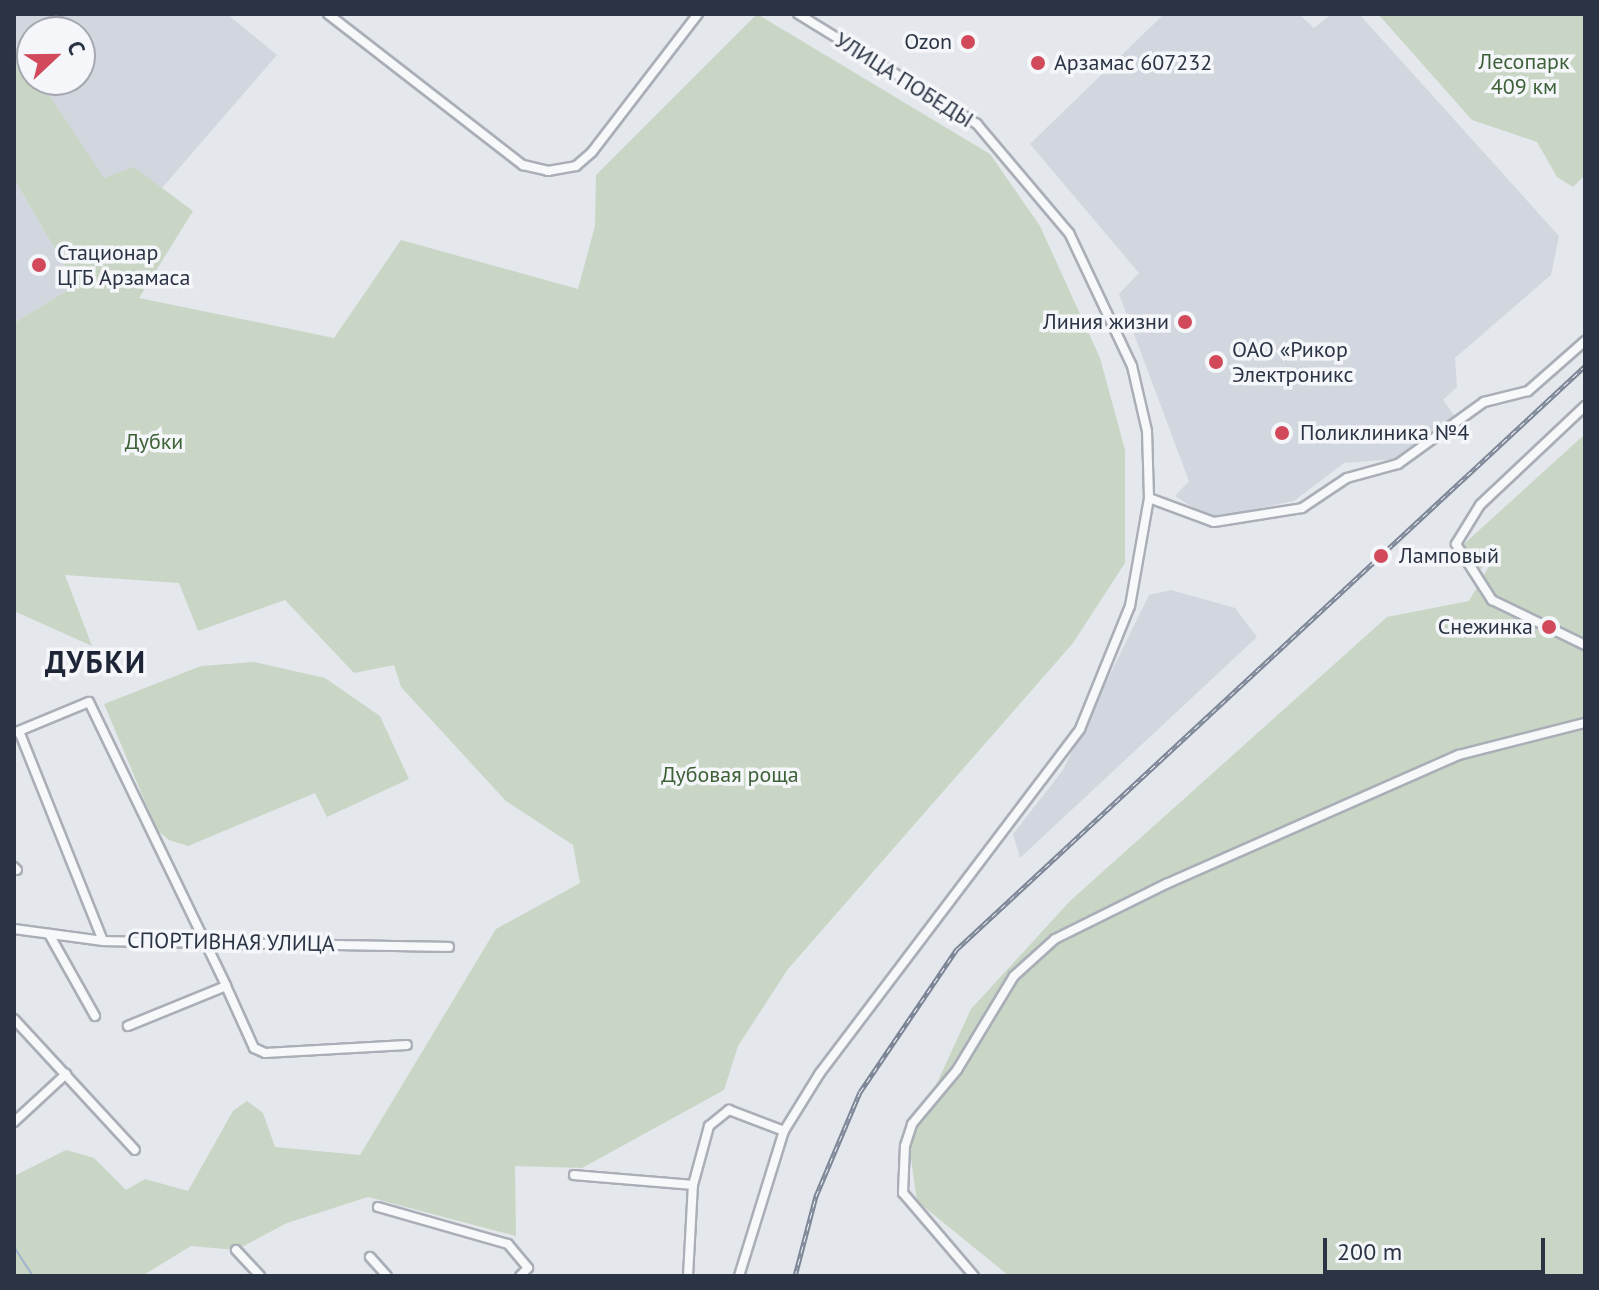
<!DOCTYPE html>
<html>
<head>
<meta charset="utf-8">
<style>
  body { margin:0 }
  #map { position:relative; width:1599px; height:1290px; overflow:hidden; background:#e4e7ec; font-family:"PT Sans",sans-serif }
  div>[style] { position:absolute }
  .built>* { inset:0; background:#d2d6de }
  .green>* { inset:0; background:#c9d6c5 }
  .stream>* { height:2px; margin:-1px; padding:0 1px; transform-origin:1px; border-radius:1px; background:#9fb4cc }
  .roads { filter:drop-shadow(2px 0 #a9aeb7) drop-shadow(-2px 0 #a9aeb7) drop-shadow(0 2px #a9aeb7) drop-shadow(0 -2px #a9aeb7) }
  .minor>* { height:8px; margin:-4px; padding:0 4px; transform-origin:4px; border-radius:4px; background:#f7f8fa }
  .rail>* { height:5px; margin-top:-2.5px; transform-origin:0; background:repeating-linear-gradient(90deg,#f4f6f9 0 6px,#7d8696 0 12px); box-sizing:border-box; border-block:2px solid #7d8696 }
  .dots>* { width:22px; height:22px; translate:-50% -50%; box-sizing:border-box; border:4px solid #f4f6f9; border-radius:50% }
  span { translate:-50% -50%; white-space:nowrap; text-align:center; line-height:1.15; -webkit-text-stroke:7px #f4f6f9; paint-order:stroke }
  .poi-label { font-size:22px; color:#2b3445 }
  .right { translate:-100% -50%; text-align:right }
  .left { translate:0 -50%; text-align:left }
  .park-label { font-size:22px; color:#3f6138 }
  .street-label { font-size:22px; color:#2b3445 }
  .district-label { font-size:30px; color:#1d2536; font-weight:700; letter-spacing:2px }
  .frame { position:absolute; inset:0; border:16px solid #2b3445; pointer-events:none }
  .north { position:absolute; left:16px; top:16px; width:80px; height:80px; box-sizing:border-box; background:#f4f6f9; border:2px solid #a4a8b1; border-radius:50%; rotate:68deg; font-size:22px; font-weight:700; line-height:32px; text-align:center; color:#2b3445 }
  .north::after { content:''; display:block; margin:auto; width:28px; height:36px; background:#d1495b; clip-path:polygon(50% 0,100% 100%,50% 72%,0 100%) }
  .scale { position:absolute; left:1323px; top:1238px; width:222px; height:36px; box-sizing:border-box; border:4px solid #2b3445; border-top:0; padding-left:10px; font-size:24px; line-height:28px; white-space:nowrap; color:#2b3445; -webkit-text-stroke:6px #f4f6f9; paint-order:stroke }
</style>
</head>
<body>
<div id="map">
  <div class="built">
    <i style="clip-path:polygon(14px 14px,227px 14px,277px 55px,162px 188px,134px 167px,104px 179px,39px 80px,80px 80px,80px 32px,32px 32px,32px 69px,14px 42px)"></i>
    <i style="clip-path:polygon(1164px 14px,1299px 14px,1314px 28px,1331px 14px,1359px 14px,1559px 236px,1551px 275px,1455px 358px,1457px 387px,1443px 400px,1454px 415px,1396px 459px,1344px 463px,1294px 501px,1228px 515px,1205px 515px,1175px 496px,1189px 481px,1119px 294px,1139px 273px,1030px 144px)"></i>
    <i style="clip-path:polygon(14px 179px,76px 285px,14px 323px)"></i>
    <i style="clip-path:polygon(1171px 590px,1235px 608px,1257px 637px,1020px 858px,1013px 834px,1063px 770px,1149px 595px)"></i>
  </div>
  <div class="green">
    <i style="clip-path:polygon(757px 14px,990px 154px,1040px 226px,1100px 358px,1125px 450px,1125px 563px,1073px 643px,788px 969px,738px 1046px,724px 1090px,582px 1168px,515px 1166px,516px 1236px,368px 1197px,287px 1223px,236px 1250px,191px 1246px,142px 1276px,14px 1276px,14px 1176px,66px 1150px,94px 1158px,126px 1190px,145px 1179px,188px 1191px,233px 1111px,247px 1101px,263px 1113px,275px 1147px,360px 1155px,496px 929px,580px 883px,573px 845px,506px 801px,401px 687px,394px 665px,354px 673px,285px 600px,198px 631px,179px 583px,65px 575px,92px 646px,14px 611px,14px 323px,76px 285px,14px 179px,14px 42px,32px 80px,39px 80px,104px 178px,134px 167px,193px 211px,139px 298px,334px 338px,401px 240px,578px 289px,595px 226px,596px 175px)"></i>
    <i style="clip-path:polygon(1378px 14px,1585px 14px,1585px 175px,1573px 187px,1557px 177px,1537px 142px,1472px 120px)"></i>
    <i style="clip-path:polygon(1585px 434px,1585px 1276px,1009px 1276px,917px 1201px,909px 1144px,971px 1009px,1070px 901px,1387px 617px,1469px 601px,1492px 561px,1479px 570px,1464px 544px)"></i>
    <i style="clip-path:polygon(254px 662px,325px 678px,380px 716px,409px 779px,327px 817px,315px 793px,188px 846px,169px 840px,157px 830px,104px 704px,201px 666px)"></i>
  </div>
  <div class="stream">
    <i style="left:14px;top:1247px;width:35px;rotate:57deg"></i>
  </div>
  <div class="roads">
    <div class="minor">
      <i style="left:328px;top:14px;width:247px;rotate:37.8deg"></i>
      <i style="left:523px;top:165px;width:26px;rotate:13deg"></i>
      <i style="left:548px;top:171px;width:28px;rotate:-10deg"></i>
      <i style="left:576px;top:166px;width:21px;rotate:-41deg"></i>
      <i style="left:592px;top:152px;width:174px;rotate:-52.5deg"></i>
      <i style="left:1585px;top:406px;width:144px;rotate:136.7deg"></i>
      <i style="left:1480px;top:505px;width:46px;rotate:121.6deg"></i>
      <i style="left:1456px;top:544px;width:67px;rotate:57.3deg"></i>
      <i style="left:1492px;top:600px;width:103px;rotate:25.8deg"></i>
      <i style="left:1149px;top:498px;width:69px;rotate:20.3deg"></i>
      <i style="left:1214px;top:522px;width:89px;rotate:-9deg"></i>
      <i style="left:1302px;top:508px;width:54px;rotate:-33.7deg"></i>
      <i style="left:1347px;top:478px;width:53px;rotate:-15.4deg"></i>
      <i style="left:1398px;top:464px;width:106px;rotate:-35.8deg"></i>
      <i style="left:1484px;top:402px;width:45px;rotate:-14deg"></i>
      <i style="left:1528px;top:391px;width:76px;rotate:-41.3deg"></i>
      <i style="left:19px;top:731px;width:226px;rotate:68.2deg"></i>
      <i style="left:14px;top:733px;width:81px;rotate:-22.5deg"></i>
      <i style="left:89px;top:702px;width:315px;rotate:64.2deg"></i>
      <i style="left:226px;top:986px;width:106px;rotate:157.8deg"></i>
      <i style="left:14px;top:867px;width:4px;rotate:45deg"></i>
      <i style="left:14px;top:929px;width:90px;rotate:7.7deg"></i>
      <i style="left:103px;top:941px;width:346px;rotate:1deg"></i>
      <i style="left:49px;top:934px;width:94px;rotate:60.7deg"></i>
      <i style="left:226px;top:986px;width:68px;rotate:65.7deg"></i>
      <i style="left:254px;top:1048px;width:12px;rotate:24deg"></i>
      <i style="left:265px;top:1053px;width:142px;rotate:-3.2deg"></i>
      <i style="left:14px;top:1019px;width:178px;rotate:47.3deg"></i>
      <i style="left:14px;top:1122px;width:71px;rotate:-42.7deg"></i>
      <i style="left:574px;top:1175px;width:119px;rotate:4.8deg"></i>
      <i style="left:378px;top:1207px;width:135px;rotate:15.9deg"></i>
      <i style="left:508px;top:1244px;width:31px;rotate:50deg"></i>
      <i style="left:528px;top:1268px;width:11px;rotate:135deg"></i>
      <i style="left:236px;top:1250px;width:35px;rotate:47deg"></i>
      <i style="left:370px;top:1257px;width:25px;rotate:48deg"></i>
      <i style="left:688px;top:1276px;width:91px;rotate:-86.9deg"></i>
      <i style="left:693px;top:1185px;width:61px;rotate:-74.8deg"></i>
      <i style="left:709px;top:1126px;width:26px;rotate:-39deg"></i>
      <i style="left:729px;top:1110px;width:59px;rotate:20.9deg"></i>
      <i style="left:739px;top:1276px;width:152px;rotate:-72.8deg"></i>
      <i style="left:784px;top:1131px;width:68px;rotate:-58.2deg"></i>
      <i style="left:820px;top:1073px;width:431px;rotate:-52.9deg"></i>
      <i style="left:1080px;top:729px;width:133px;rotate:-67.9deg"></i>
      <i style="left:1130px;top:606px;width:110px;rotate:-80deg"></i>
      <i style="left:1149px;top:498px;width:67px;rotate:-91.7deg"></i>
      <i style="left:1147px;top:431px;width:67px;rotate:-103deg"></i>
      <i style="left:1132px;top:366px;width:147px;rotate:-115.3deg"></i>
      <i style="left:1069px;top:233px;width:143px;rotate:-130.2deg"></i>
      <i style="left:977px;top:124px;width:210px;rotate:-148.4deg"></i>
      <i style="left:974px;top:1276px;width:109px;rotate:-130.5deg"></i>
      <i style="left:903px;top:1193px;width:47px;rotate:-87.6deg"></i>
      <i style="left:905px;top:1146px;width:23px;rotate:-72deg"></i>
      <i style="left:912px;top:1124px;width:70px;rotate:-50.2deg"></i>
      <i style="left:957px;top:1070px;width:110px;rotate:-58.8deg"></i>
      <i style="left:1014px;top:976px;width:55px;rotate:-42.1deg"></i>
      <i style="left:1055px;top:939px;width:124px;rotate:-26.4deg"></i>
      <i style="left:1166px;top:884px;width:320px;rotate:-23.8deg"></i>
      <i style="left:1459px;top:755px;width:130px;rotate:-14.3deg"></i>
    </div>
  </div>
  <div class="rail">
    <i style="left:795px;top:1276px;width:83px;rotate:-75.3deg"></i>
    <i style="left:816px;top:1196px;width:113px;rotate:-67.1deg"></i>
    <i style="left:860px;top:1092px;width:173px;rotate:-55.9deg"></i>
    <i style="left:957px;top:949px;width:857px;rotate:-42.87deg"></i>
  </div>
  <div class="dots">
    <i style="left:968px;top:42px;background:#d1495b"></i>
    <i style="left:1038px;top:63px;background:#d1495b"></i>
    <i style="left:39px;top:265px;background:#d1495b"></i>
    <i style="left:1185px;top:322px;background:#d1495b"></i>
    <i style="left:1216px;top:362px;background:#d1495b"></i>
    <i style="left:1282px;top:433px;background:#d1495b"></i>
    <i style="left:1381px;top:556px;background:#d1495b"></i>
    <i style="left:1549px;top:627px;background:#d1495b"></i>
  </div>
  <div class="poi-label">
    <span class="right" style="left:952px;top:42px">Ozon</span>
    <span class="left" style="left:1054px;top:63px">Арзамас 607232</span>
    <span class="left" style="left:57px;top:265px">Стационар<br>ЦГБ Арзамаса</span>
    <span class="right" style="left:1169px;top:322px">Линия жизни</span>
    <span class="left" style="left:1232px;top:362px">ОАО «Рикор<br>Электроникс</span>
    <span class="left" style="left:1300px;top:433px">Поликлиника №4</span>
    <span class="left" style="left:1399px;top:556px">Ламповый</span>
    <span class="right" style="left:1533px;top:627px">Снежинка</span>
  </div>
  <div class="park-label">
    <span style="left:1524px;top:74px">Лесопарк<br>409 км</span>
    <span style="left:154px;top:442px">Дубки</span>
    <span style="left:730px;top:775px">Дубовая роща</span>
  </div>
  <div class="street-label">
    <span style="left:904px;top:80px;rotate:32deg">УЛИЦА ПОБЕДЫ</span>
    <span style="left:231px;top:942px;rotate:1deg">СПОРТИВНАЯ УЛИЦА</span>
  </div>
  <div class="district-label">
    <span style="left:96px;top:662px">ДУБКИ</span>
  </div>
  <div class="frame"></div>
  <div class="north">С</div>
  <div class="scale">200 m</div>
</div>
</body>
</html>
